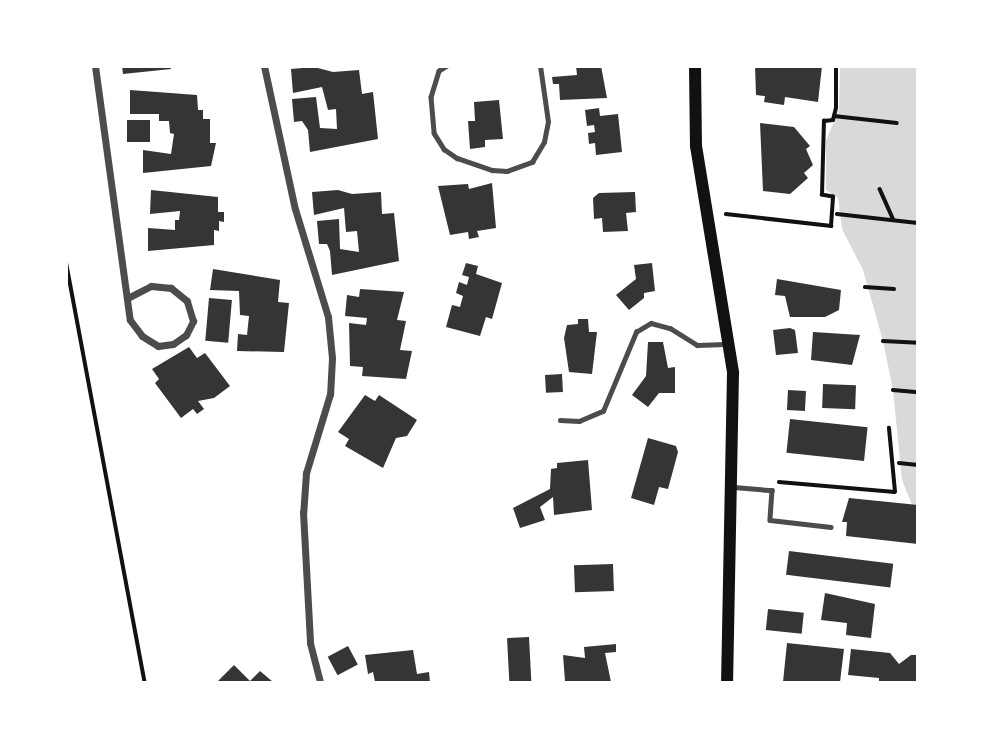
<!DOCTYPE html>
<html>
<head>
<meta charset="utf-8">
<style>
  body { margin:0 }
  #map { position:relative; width:984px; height:749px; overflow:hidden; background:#fff; font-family:"Titillium Web",sans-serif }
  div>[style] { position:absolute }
  .water>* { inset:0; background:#d9d9d9 }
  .building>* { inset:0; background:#353535; transform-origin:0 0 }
  .path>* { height:3.5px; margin:-1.75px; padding:0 1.75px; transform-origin:1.75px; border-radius:1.75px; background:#111 }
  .service>* { height:4.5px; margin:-2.25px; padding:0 2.25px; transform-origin:2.25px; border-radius:2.25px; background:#4c4c4c }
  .minor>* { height:7px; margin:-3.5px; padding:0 3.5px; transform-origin:3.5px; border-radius:3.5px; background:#4c4c4c }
  .primary>* { height:12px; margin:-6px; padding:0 6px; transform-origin:6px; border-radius:6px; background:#111 }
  span { translate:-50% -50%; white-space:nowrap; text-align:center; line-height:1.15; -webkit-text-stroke:5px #fff; paint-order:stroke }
  .frame { position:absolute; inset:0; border:68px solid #fff; pointer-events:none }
</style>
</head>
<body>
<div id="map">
  <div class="water">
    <i style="clip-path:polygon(840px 67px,917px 67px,917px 517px,902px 480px,893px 390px,883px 341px,863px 270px,842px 229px,838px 198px,826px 190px,826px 141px,839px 109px)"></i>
  </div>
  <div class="building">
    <i style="clip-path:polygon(122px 66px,171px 66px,171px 69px,123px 74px)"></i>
    <i style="clip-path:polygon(576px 66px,601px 66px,607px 98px,560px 100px,559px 84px,553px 84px,552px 77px,577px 75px)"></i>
    <i style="clip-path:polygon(755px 66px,822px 66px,818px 102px,785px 97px,784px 105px,764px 102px,765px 96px,756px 95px)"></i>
    <i style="clip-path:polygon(314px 67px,333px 72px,359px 70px,362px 94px,373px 92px,378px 139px,310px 152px,308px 130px,302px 121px,294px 122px,292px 99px,316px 97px,320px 128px,337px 129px,336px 109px,328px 110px,322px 87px,293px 93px,291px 69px)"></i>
    <i style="clip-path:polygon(130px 90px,197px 95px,198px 110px,203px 110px,203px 119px,210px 119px,210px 143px,216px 143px,211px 166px,143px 173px,143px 150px,171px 154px,174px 134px,170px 133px,169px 121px,159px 121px,159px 114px,130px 114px)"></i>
    <i style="clip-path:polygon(499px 100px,503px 139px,485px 140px,485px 147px,470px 149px,468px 121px,475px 121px,474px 102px)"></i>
    <i style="clip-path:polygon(599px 108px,600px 116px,618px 114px,622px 152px,596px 155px,595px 143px,589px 144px,588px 133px,595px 132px,594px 125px,587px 126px,585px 110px)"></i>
    <i style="left:127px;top:120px;width:23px;height:22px"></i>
    <i style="clip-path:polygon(760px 123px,794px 127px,810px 146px,806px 149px,813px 165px,804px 173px,808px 178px,790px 194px,763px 191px)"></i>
    <i style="clip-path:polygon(492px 183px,496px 228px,477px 231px,479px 237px,469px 239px,468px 232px,450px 235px,438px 186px,468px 184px,469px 189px)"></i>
    <i style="clip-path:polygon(151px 190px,218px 197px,218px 212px,224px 212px,224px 222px,219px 221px,219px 231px,214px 230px,214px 245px,148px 251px,148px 228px,175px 230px,175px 220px,179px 220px,180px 211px,150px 214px)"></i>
    <i style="clip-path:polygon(338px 190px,352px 194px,381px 192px,382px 214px,394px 213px,399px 261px,332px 275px,330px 251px,327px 244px,319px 244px,317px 221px,339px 219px,340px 249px,359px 252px,357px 231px,346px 232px,344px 208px,314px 215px,312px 192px)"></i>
    <i style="clip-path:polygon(635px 192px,636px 212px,626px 213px,628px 231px,603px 232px,602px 218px,594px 219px,593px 198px,599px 193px)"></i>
    <i style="clip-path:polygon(466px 263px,478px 266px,476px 274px,502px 283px,492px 319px,486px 317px,480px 336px,446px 327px,452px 305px,460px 307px,463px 296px,456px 293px,459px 282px,467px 285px,469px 277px,462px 275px)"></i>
    <i style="clip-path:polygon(652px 263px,655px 291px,644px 293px,644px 298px,629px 310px,616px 295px,636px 279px,634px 265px)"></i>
    <i style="clip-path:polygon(213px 269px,280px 280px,278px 302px,289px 303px,284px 352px,237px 351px,238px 334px,247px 335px,249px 316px,240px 315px,239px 291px,210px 290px)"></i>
    <i style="clip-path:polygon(777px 279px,841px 290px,839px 310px,825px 317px,790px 317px,785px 296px,775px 295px)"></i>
    <i style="clip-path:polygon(360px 289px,404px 292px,397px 320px,406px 321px,400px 350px,412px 351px,406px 379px,362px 376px,363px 367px,350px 366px,349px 323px,366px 325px,367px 318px,345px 316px,347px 295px,359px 297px)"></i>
    <i style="left:209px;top:298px;width:23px;height:43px;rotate:5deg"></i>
    <i style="clip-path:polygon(578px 319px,588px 319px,589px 332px,597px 332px,592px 374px,569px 372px,564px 338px,567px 325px,578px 324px)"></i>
    <i style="clip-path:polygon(790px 328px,795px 330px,798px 353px,776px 355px,773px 330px)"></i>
    <i style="clip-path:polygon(813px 332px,860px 335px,852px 365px,811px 360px)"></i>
    <i style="clip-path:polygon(648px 342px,663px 342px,668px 368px,675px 367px,675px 393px,659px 393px,648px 407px,632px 395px,646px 376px)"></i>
    <i style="clip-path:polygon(189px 347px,197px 358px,205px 353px,230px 386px,214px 398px,198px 401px,204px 409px,197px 414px,193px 409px,181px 418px,155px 383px,159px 379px,152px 369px)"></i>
    <i style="left:562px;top:374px;width:18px;height:17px;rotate:87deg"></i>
    <i style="left:823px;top:384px;width:33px;height:24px;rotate:2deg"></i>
    <i style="left:788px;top:390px;width:18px;height:20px;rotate:3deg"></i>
    <i style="clip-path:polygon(365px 395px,375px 401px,379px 395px,417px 420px,407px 436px,396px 438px,383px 468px,345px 446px,349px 439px,338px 432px)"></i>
    <i style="left:790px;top:419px;width:78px;height:34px;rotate:6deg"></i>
    <i style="clip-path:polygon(648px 438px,676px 446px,678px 452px,668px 489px,659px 487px,654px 505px,631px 498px)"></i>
    <i style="clip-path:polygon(588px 460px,592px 510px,554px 515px,553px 497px,540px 507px,545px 520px,520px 528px,513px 508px,550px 489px,551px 469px,557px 468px,557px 463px)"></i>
    <i style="clip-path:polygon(849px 498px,918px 505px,918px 544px,846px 536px,847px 522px,842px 522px)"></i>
    <i style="left:789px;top:551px;width:105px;height:24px;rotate:7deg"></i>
    <i style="left:613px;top:564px;width:27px;height:39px;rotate:88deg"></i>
    <i style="clip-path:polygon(825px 593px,875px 604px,871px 638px,846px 635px,847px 623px,821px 620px)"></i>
    <i style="left:768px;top:609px;width:36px;height:21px;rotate:6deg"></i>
    <i style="left:529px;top:637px;width:45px;height:22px;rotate:87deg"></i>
    <i style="clip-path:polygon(787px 643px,844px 649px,840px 682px,783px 682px)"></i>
    <i style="clip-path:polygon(616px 644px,616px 652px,605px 653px,611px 682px,565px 681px,563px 655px,585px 658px,584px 647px)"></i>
    <i style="left:348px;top:646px;width:21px;height:23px;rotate:62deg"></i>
    <i style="clip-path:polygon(851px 649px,890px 653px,899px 664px,911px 655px,918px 655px,918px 682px,879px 682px,879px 678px,848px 675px)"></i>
    <i style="clip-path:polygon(413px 650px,417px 674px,429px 672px,430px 682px,375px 682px,373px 672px,368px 674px,365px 655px)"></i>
    <i style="clip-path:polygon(234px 665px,250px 681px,260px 671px,273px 682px,217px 682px)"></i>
  </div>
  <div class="path">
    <i style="left:834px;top:116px;width:63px;rotate:6.3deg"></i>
    <i style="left:880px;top:189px;width:34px;rotate:66deg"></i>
    <i style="left:726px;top:214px;width:106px;rotate:6.5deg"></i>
    <i style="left:831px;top:226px;width:29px;rotate:-86deg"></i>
    <i style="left:833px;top:197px;width:11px;rotate:-170deg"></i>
    <i style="left:822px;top:195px;width:74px;rotate:-88.5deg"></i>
    <i style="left:824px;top:121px;width:9px;rotate:-6deg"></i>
    <i style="left:833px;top:120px;width:12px;rotate:-76deg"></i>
    <i style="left:836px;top:108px;width:42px;rotate:-90deg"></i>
    <i style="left:837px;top:214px;width:81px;rotate:6.3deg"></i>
    <i style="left:66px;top:260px;width:429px;rotate:79.4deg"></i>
    <i style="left:865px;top:287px;width:29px;rotate:4deg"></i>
    <i style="left:883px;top:341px;width:35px;rotate:3deg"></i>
    <i style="left:893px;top:390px;width:25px;rotate:5deg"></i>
    <i style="left:899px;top:463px;width:19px;rotate:6deg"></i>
    <i style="left:779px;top:482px;width:116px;rotate:4.9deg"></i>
    <i style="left:895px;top:492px;width:64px;rotate:-95.4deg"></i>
  </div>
  <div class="service">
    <i style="left:447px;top:66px;width:9px;rotate:148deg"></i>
    <i style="left:439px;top:71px;width:27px;rotate:107deg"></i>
    <i style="left:431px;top:97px;width:36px;rotate:85deg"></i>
    <i style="left:434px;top:133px;width:19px;rotate:58deg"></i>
    <i style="left:444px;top:149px;width:16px;rotate:35deg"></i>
    <i style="left:457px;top:158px;width:37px;rotate:19deg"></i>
    <i style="left:492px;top:170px;width:15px;rotate:4deg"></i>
    <i style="left:507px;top:171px;width:27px;rotate:-20deg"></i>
    <i style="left:532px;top:162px;width:23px;rotate:-59deg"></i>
    <i style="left:544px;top:142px;width:20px;rotate:-79deg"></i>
    <i style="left:548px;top:122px;width:57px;rotate:-98.1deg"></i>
    <i style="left:560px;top:420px;width:19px;rotate:3deg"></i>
    <i style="left:579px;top:421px;width:26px;rotate:-23deg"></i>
    <i style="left:603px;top:411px;width:86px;rotate:-67.3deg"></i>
    <i style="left:636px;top:332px;width:17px;rotate:-31deg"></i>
    <i style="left:651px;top:323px;width:20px;rotate:15deg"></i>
    <i style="left:670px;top:328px;width:32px;rotate:32deg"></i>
    <i style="left:697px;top:345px;width:28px;rotate:-2deg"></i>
    <i style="left:734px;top:487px;width:38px;rotate:5deg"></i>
    <i style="left:772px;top:490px;width:30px;rotate:94deg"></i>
    <i style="left:770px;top:520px;width:61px;rotate:6.5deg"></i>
  </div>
  <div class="minor">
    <i style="left:95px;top:66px;width:256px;rotate:82.2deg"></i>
    <i style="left:130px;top:320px;width:20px;rotate:53deg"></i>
    <i style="left:142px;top:336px;width:19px;rotate:32deg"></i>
    <i style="left:158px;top:346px;width:15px;rotate:-8deg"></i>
    <i style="left:173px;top:344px;width:16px;rotate:-35deg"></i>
    <i style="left:186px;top:335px;width:16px;rotate:-63deg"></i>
    <i style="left:193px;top:321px;width:21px;rotate:-107deg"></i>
    <i style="left:187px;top:301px;width:21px;rotate:-141deg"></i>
    <i style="left:171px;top:288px;width:20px;rotate:-174deg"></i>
    <i style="left:151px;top:286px;width:25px;rotate:153deg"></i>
    <i style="left:264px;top:66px;width:146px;rotate:77.8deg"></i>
    <i style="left:295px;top:209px;width:113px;rotate:73deg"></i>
    <i style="left:328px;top:317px;width:41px;rotate:84.4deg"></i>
    <i style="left:332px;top:358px;width:36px;rotate:93deg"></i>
    <i style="left:330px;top:394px;width:83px;rotate:106.9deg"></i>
    <i style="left:306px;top:473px;width:39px;rotate:94deg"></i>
    <i style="left:303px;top:512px;width:131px;rotate:86.9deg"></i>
    <i style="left:310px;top:643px;width:40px;rotate:75.6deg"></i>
  </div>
  <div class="primary">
    <i style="left:695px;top:66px;width:80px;rotate:89.3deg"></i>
    <i style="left:696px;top:146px;width:230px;rotate:80.7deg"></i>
    <i style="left:733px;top:373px;width:309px;rotate:91.1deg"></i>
  </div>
  <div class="frame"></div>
</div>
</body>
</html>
